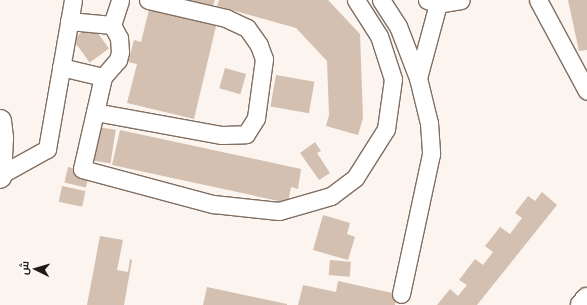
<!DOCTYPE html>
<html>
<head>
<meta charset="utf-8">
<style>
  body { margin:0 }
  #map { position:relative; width:587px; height:305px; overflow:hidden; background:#fcf4ee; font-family:"Playfair Display",Cairo,serif }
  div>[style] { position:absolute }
  .building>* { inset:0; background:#d4c0b1; transform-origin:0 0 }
  .roads { filter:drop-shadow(1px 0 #806e61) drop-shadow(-1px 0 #806e61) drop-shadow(0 1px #806e61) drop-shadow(0 -1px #806e61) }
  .minor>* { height:17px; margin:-8.5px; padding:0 8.5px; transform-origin:8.5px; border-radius:8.5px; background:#fff }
  .primary>* { height:22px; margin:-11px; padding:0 11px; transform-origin:11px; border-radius:11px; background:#fff }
  .trunk>* { height:22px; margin:-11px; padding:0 11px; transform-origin:11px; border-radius:11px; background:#fff }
  span { translate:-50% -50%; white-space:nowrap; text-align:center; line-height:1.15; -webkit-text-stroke:3px #fff; paint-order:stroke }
  .north { position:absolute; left:16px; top:249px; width:40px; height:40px; -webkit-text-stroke:3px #fff; paint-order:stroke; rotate:275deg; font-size:11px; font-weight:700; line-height:16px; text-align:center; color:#211a14 }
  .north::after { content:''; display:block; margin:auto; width:14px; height:18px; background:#211a14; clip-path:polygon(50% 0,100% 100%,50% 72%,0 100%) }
</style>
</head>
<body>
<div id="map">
  <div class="building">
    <i style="clip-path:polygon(188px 0,215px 0,212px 8px)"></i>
    <i style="clip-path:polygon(219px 0,328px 0,360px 34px,363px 118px,358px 135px,326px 126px,329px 115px,327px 61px,296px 28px,217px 6px)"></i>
    <i style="clip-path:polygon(568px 0,587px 0,587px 50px,579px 51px)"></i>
    <i style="clip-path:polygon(150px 6px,217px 22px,194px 119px,127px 103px,137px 64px,128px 62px,134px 40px,141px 42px)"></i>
    <i style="left:92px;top:25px;width:29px;height:24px;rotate:54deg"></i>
    <i style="left:225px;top:68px;width:22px;height:21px;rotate:16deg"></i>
    <i style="left:276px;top:75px;width:39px;height:32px;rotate:10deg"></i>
    <i style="left:98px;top:127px;width:18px;height:34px;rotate:9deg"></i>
    <i style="clip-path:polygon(120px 130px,301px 169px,298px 189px,291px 187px,288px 203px,112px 165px)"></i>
    <i style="clip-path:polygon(315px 142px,321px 151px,317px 153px,330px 173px,319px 180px,300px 153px)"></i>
    <i style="left:68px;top:167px;width:22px;height:16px;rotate:13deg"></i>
    <i style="left:62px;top:186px;width:24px;height:16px;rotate:12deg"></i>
    <i style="clip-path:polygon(542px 192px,557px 205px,477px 305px,437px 305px,450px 289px,458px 296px,467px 285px,459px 280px,475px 259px,483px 265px,493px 252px,485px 246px,500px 227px,510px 234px,522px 218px,515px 213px,528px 196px,535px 201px)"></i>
    <i style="clip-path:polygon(323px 215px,350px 223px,347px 234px,355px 237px,348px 260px,313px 250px)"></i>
    <i style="clip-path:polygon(100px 236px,123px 240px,117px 270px,128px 272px,130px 259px,132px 260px,124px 305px,87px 305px)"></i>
    <i style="left:330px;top:260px;width:21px;height:15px;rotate:5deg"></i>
    <i style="clip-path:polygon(338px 281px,397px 294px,395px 305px,298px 305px,303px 285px,336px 292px)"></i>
    <i style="clip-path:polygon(207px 287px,287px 304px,287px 305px,203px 305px)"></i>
  </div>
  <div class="roads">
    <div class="minor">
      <i style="left:381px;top:0;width:31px;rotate:57deg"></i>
      <i style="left:398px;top:26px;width:56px;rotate:69deg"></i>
      <i style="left:418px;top:78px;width:46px;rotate:76.3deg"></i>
      <i style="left:429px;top:123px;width:31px;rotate:86deg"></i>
      <i style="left:431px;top:154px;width:143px;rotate:102.1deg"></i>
      <i style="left:427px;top:0;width:12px;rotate:20deg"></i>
      <i style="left:438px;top:4px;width:23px;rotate:-10deg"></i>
      <i style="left:538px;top:0;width:103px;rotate:61.7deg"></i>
      <i style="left:69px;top:21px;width:43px;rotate:5.3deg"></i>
      <i style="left:112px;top:25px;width:26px;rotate:-72deg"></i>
      <i style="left:61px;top:67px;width:43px;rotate:13.4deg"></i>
      <i style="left:103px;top:77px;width:94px;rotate:102.9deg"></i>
      <i style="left:82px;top:169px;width:136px;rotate:15deg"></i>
      <i style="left:213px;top:204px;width:66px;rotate:6.1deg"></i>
      <i style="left:279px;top:211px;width:54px;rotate:-16.1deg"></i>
      <i style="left:331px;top:196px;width:30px;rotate:-37deg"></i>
      <i style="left:355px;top:178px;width:58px;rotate:-57.7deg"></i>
      <i style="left:386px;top:129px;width:50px;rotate:-82deg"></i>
      <i style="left:393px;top:79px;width:45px;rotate:-108deg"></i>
      <i style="left:379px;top:36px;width:43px;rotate:-122.6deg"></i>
      <i style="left:103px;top:77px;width:23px;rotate:-49deg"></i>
      <i style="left:118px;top:60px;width:8px;rotate:-76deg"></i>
      <i style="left:120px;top:52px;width:14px;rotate:-94deg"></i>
      <i style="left:119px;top:38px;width:15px;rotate:-118deg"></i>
      <i style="left:418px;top:78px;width:81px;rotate:-74.9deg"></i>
      <i style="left:95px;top:112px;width:129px;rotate:10.3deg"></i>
      <i style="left:222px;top:135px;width:24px;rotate:-2deg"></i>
      <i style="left:246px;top:134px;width:19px;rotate:-58deg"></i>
      <i style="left:256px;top:118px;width:60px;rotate:-82.3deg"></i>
      <i style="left:264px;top:59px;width:15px;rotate:-110deg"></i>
      <i style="left:259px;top:45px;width:21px;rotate:-125deg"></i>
      <i style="left:247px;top:28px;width:23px;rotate:-155deg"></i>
      <i style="left:226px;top:18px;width:80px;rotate:-167deg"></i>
      <i style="left:0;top:175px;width:54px;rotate:-29deg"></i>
      <i style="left:47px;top:149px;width:151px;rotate:-80.1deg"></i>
    </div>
    <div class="primary">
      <i style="left:0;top:121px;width:17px;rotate:83deg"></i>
      <i style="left:2px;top:138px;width:39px;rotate:93deg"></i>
    </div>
    <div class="trunk">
      <i style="left:582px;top:305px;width:8px;rotate:-50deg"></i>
    </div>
  </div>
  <div class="north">ش</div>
</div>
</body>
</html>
